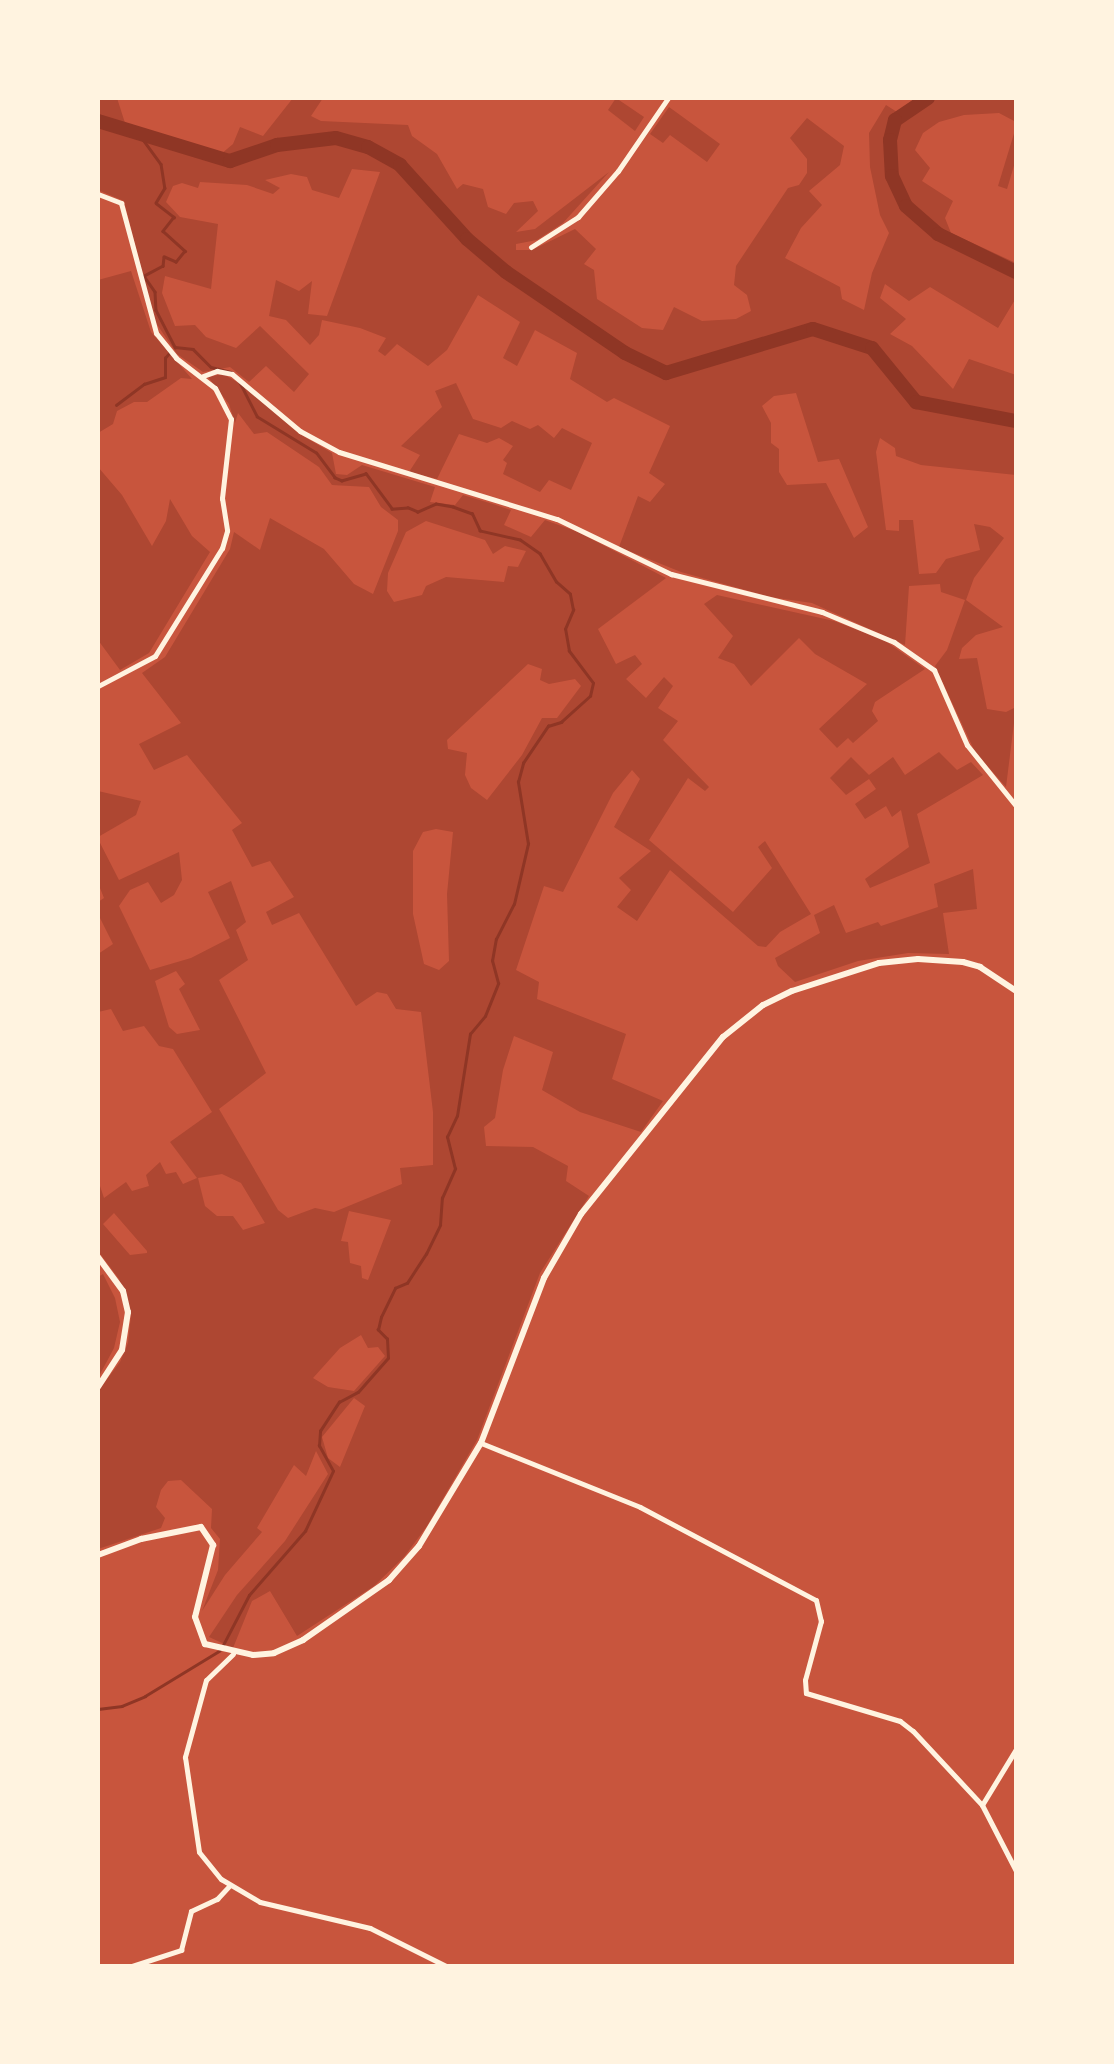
<!DOCTYPE html>
<html>
<head>
<meta charset="utf-8">
<style>
  body { margin:0 }
  #map { position:relative; width:1114px; height:2064px; overflow:hidden; background:#c8553d; font-family:Barlow,sans-serif }
  div>[style] { position:absolute }
  .green>* { inset:0; background:#ae4732 }
  .stream>* { height:2.5px; margin:-1.25px; padding:0 1.25px; transform-origin:1.25px; border-radius:1.25px; background:#8f3625 }
  .river>* { height:14px; margin:-7px; padding:0 7px; transform-origin:7px; border-radius:7px; background:#8f3625 }
  .minor>* { height:5px; margin:-2.5px; padding:0 2.5px; transform-origin:2.5px; border-radius:2.5px; background:#fff3e0 }
  .tertiary>* { height:6px; margin:-3px; padding:0 3px; transform-origin:3px; border-radius:3px; background:#fff3e0 }
  span { translate:-50% -50%; white-space:nowrap; text-align:center; line-height:1.15; -webkit-text-stroke:9px #fff3e0; paint-order:stroke }
  .frame { position:absolute; inset:0; border:100px solid #fff3e0; pointer-events:none }
</style>
</head>
<body>
<div id="map">
  <div class="green">
    <i style="clip-path:polygon(evenodd,98px 98px,117px 98px,125px 123px,134px 128px,221px 154px,233px 144px,240px 127px,263px 136px,293px 98px,323px 98px,311px 116px,321px 121px,408px 125px,412px 136px,437px 154px,457px 189px,463px 184px,483px 189px,488px 207px,506px 214px,514px 203px,533px 201px,538px 211px,516px 232px,535px 229px,609px 172px,563px 223px,537px 240px,516px 244px,516px 250px,532px 250px,575px 229px,596px 249px,584px 264px,594px 270px,597px 299px,642px 328px,663px 330px,674px 307px,702px 321px,736px 319px,751px 311px,747px 295px,734px 285px,736px 266px,788px 188px,799px 185px,807px 173px,807px 159px,790px 138px,807px 118px,844px 146px,840px 165px,809px 191px,822px 205px,801px 228px,785px 258px,840px 287px,842px 299px,864px 310px,872px 273px,889px 233px,880px 215px,870px 167px,869px 133px,886px 105px,897px 112px,916px 98px,1016px 98px,1016px 122px,999px 113px,964px 115px,939px 122px,923px 133px,915px 150px,930px 168px,922px 181px,953px 201px,945px 218px,951px 233px,1016px 263px,1016px 298px,998px 328px,930px 287px,909px 301px,885px 284px,880px 298px,906px 319px,890px 334px,912px 346px,953px 389px,969px 359px,1016px 375px,1016px 475px,921px 465px,896px 456px,895px 448px,880px 438px,876px 452px,886px 530px,899px 531px,899px 520px,913px 520px,919px 574px,936px 573px,946px 559px,980px 550px,974px 524px,990px 527px,1004px 538px,974px 578px,966px 600px,1003px 627px,976px 635px,962px 648px,959px 659px,977px 658px,987px 709px,1006px 712px,1016px 707px,1006px 787px,975px 752px,935px 666px,947px 650px,965px 600px,941px 592px,940px 584px,909px 586px,905px 645px,812px 603px,770px 597px,681px 572px,619px 547px,638px 496px,650px 502px,665px 484px,649px 473px,670px 426px,614px 398px,607px 402px,570px 379px,577px 353px,535px 330px,517px 366px,503px 358px,520px 322px,478px 295px,447px 350px,428px 366px,397px 344px,385px 356px,378px 351px,386px 338px,360px 328px,322px 320px,319px 335px,310px 345px,286px 320px,269px 316px,276px 280px,299px 291px,312px 281px,308px 314px,327px 316px,380px 172px,352px 169px,339px 198px,312px 190px,307px 177px,291px 174px,265px 180px,280px 188px,273px 194px,247px 185px,200px 182px,198px 188px,182px 183px,173px 186px,166px 202px,180px 217px,218px 224px,211px 289px,165px 276px,162px 293px,175px 326px,195px 325px,206px 337px,236px 348px,260px 326px,309px 374px,294px 392px,266px 366px,249px 382px,230px 367px,203px 372px,177px 354px,154px 320px,124px 201px,98px 190px,98px 98px,796px 393px,818px 462px,839px 459px,868px 527px,854px 538px,826px 483px,787px 485px,779px 472px,779px 449px,771px 443px,771px 423px,762px 406px,774px 396px,796px 393px)"></i>
    <i style="clip-path:polygon(616px 98px,644px 117px,635px 131px,608px 110px)"></i>
    <i style="clip-path:polygon(669px 107px,720px 144px,707px 162px,670px 135px,663px 143px,650px 134px)"></i>
    <i style="clip-path:polygon(1016px 127px,1016px 159px,1007px 189px,998px 186px)"></i>
    <i style="clip-path:polygon(131px 271px,151px 332px,192px 379px,181px 378px,147px 402px,134px 402px,117px 411px,113px 424px,98px 433px,98px 280px)"></i>
    <i style="clip-path:polygon(evenodd,223px 374px,246px 387px,298px 433px,332px 453px,336px 474px,347px 475px,362px 465px,435px 487px,430px 502px,455px 505px,463px 495px,493px 504px,511px 510px,504px 525px,531px 537px,545px 520px,578px 532px,666px 578px,598px 629px,616px 664px,635px 655px,642px 664px,626px 679px,646px 698px,664px 677px,673px 686px,658px 708px,678px 721px,663px 740px,709px 787px,705px 791px,688px 778px,649px 840px,733px 912px,772px 868px,758px 847px,765px 841px,811px 914px,780px 932px,766px 947px,758px 946px,670px 870px,637px 921px,617px 907px,631px 890px,619px 878px,651px 851px,614px 827px,640px 779px,632px 770px,613px 793px,563px 892px,544px 886px,516px 970px,539px 982px,537px 999px,626px 1034px,612px 1079px,663px 1101px,641px 1132px,580px 1112px,542px 1090px,553px 1052px,514px 1036px,503px 1070px,495px 1118px,484px 1127px,486px 1146px,533px 1147px,568px 1166px,566px 1181px,589px 1196px,540px 1273px,477px 1440px,427px 1526px,404px 1557px,374px 1586px,297px 1636px,270px 1591px,252px 1601px,233px 1648px,209px 1637px,237px 1595px,285px 1541px,328px 1474px,316px 1451px,306px 1476px,294px 1465px,257px 1528px,262px 1532px,225px 1575px,202px 1611px,218px 1570px,220px 1539px,211px 1528px,212px 1509px,181px 1480px,168px 1481px,161px 1490px,156px 1507px,165px 1518px,161px 1528px,98px 1549px,98px 1391px,120px 1362px,128px 1343px,131px 1315px,119px 1279px,98px 1251px,98px 1180px,104px 1198px,126px 1182px,132px 1191px,149px 1186px,146px 1175px,160px 1162px,166px 1174px,176px 1172px,183px 1184px,197px 1178px,170px 1142px,212px 1112px,173px 1049px,159px 1046px,144px 1026px,123px 1031px,111px 1009px,98px 1012px,98px 954px,113px 944px,98px 914px,98px 902px,104px 898px,98px 883px,98px 839px,119px 880px,179px 852px,182px 880px,174px 895px,161px 903px,148px 882px,130px 890px,119px 906px,150px 970px,191px 958px,230px 938px,208px 892px,231px 881px,246px 922px,236px 930px,248px 960px,219px 980px,266px 1073px,219px 1109px,278px 1210px,288px 1218px,315px 1208px,334px 1212px,402px 1184px,400px 1168px,433px 1165px,433px 1112px,421px 1012px,396px 1009px,387px 994px,377px 992px,356px 1006px,299px 913px,272px 925px,266px 912px,294px 897px,270px 861px,252px 867px,232px 830px,242px 823px,187px 755px,154px 770px,139px 744px,181px 723px,142px 673px,165px 657px,230px 549px,234px 532px,260px 550px,270px 518px,324px 549px,354px 584px,373px 594px,398px 531px,398px 520px,381px 507px,369px 487px,332px 485px,319px 467px,267px 432px,254px 434px,238px 413px,235px 423px,229px 404px,208px 377px,223px 374px,426px 521px,485px 540px,493px 554px,505px 546px,526px 551px,518px 567px,508px 566px,504px 582px,446px 577px,426px 586px,422px 595px,394px 602px,387px 591px,388px 573px,406px 532px,426px 521px,223px 374px,528px 664px,542px 669px,540px 680px,549px 684px,575px 679px,581px 686px,557px 718px,542px 718px,522px 755px,487px 800px,471px 788px,465px 775px,467px 753px,448px 749px,447px 740px,528px 664px,223px 374px,436px 829px,453px 832px,447px 894px,449px 961px,439px 970px,424px 964px,413px 914px,413px 851px,423px 832px,436px 829px,223px 374px,176px 971px,185px 984px,179px 989px,200px 1030px,177px 1034px,169px 1027px,155px 981px,176px 971px,223px 374px,222px 1174px,241px 1183px,265px 1223px,243px 1230px,233px 1216px,217px 1216px,205px 1206px,198px 1178px,222px 1174px,223px 374px,349px 1211px,391px 1220px,368px 1280px,362px 1278px,361px 1266px,350px 1263px,348px 1242px,341px 1241px,349px 1211px,223px 374px,114px 1213px,147px 1251px,147px 1253px,130px 1255px,103px 1224px,114px 1213px,223px 374px,361px 1335px,368px 1348px,378px 1347px,385px 1356px,354px 1391px,328px 1387px,313px 1378px,340px 1348px,361px 1335px,223px 374px,354px 1398px,365px 1406px,340px 1467px,328px 1458px,322px 1437px,354px 1398px)"></i>
    <i style="clip-path:polygon(456px 383px,473px 419px,501px 428px,512px 421px,530px 429px,538px 425px,554px 438px,562px 428px,592px 443px,571px 490px,549px 480px,540px 492px,503px 474px,507px 463px,503px 460px,513px 446px,499px 438px,487px 443px,459px 434px,437px 479px,409px 472px,420px 455px,401px 446px,442px 407px,435px 391px)"></i>
    <i style="clip-path:polygon(98px 467px,122px 495px,152px 546px,166px 521px,170px 499px,192px 536px,210px 552px,149px 653px,120px 670px,98px 640px)"></i>
    <i style="clip-path:polygon(717px 595px,834px 621px,884px 640px,925px 669px,875px 702px,872px 711px,878px 721px,853px 743px,848px 738px,837px 748px,819px 729px,867px 684px,815px 654px,799px 638px,751px 686px,734px 664px,718px 658px,733px 636px,704px 604px)"></i>
    <i style="clip-path:polygon(939px 752px,957px 770px,971px 762px,983px 775px,917px 814px,930px 863px,870px 888px,865px 879px,909px 847px,901px 810px,892px 817px,886px 806px,865px 819px,855px 804px,876px 789px,869px 779px,846px 795px,830px 778px,851px 757px,869px 775px,893px 757px,905px 775px)"></i>
    <i style="clip-path:polygon(98px 791px,141px 801px,136px 815px,98px 837px)"></i>
    <i style="clip-path:polygon(973px 869px,977px 909px,943px 913px,949px 954px,908px 953px,858px 961px,795px 982px,778px 966px,775px 958px,820px 933px,814px 915px,834px 905px,846px 933px,878px 922px,881px 926px,938px 907px,934px 884px)"></i>
    <i style="clip-path:polygon(103px 1274px,115px 1298px,120px 1322px,114px 1348px,98px 1378px,98px 1277px)"></i>
  </div>
  <div class="stream">
    <i style="left:139px;top:134px;width:37px;rotate:54deg"></i>
    <i style="left:161px;top:164px;width:24px;rotate:81deg"></i>
    <i style="left:165px;top:188px;width:17px;rotate:121deg"></i>
    <i style="left:156px;top:203px;width:23px;rotate:38deg"></i>
    <i style="left:174px;top:217px;width:18px;rotate:128deg"></i>
    <i style="left:163px;top:231px;width:30px;rotate:42deg"></i>
    <i style="left:185px;top:251px;width:14px;rotate:129deg"></i>
    <i style="left:176px;top:262px;width:13px;rotate:-157deg"></i>
    <i style="left:164px;top:257px;width:9px;rotate:96deg"></i>
    <i style="left:163px;top:266px;width:21px;rotate:152deg"></i>
    <i style="left:144px;top:276px;width:19px;rotate:55deg"></i>
    <i style="left:155px;top:292px;width:18px;rotate:87deg"></i>
    <i style="left:156px;top:310px;width:42px;rotate:62.8deg"></i>
    <i style="left:175px;top:347px;width:18px;rotate:6deg"></i>
    <i style="left:193px;top:349px;width:25px;rotate:45deg"></i>
    <i style="left:211px;top:367px;width:21px;rotate:14deg"></i>
    <i style="left:116px;top:405px;width:35px;rotate:-37deg"></i>
    <i style="left:144px;top:384px;width:22px;rotate:-18deg"></i>
    <i style="left:165px;top:377px;width:19px;rotate:-90deg"></i>
    <i style="left:165px;top:358px;width:8px;rotate:-50deg"></i>
    <i style="left:223px;top:1645px;width:56px;rotate:-62.5deg"></i>
    <i style="left:249px;top:1595px;width:85px;rotate:-48.8deg"></i>
    <i style="left:305px;top:1531px;width:66px;rotate:-65deg"></i>
    <i style="left:333px;top:1471px;width:29px;rotate:-119deg"></i>
    <i style="left:319px;top:1446px;width:15px;rotate:-86deg"></i>
    <i style="left:320px;top:1431px;width:35px;rotate:-57deg"></i>
    <i style="left:339px;top:1402px;width:21px;rotate:-28deg"></i>
    <i style="left:358px;top:1392px;width:45px;rotate:-48.6deg"></i>
    <i style="left:388px;top:1358px;width:19px;rotate:-93deg"></i>
    <i style="left:387px;top:1339px;width:13px;rotate:-135deg"></i>
    <i style="left:378px;top:1330px;width:13px;rotate:-77deg"></i>
    <i style="left:381px;top:1317px;width:32px;rotate:-64deg"></i>
    <i style="left:395px;top:1288px;width:13px;rotate:-23deg"></i>
    <i style="left:407px;top:1283px;width:35px;rotate:-57deg"></i>
    <i style="left:426px;top:1254px;width:32px;rotate:-64deg"></i>
    <i style="left:440px;top:1225px;width:27px;rotate:-86deg"></i>
    <i style="left:442px;top:1198px;width:32px;rotate:-66deg"></i>
    <i style="left:455px;top:1169px;width:33px;rotate:-104deg"></i>
    <i style="left:447px;top:1137px;width:23px;rotate:-65deg"></i>
    <i style="left:457px;top:1116px;width:83px;rotate:-81deg"></i>
    <i style="left:470px;top:1034px;width:23px;rotate:-50deg"></i>
    <i style="left:485px;top:1016px;width:35px;rotate:-68deg"></i>
    <i style="left:498px;top:983px;width:23px;rotate:-105deg"></i>
    <i style="left:492px;top:961px;width:22px;rotate:-80deg"></i>
    <i style="left:496px;top:939px;width:39px;rotate:-63deg"></i>
    <i style="left:514px;top:904px;width:62px;rotate:-76.9deg"></i>
    <i style="left:528px;top:844px;width:63px;rotate:-99.2deg"></i>
    <i style="left:518px;top:782px;width:20px;rotate:-75deg"></i>
    <i style="left:523px;top:763px;width:45px;rotate:-56deg"></i>
    <i style="left:548px;top:726px;width:14px;rotate:-17deg"></i>
    <i style="left:561px;top:722px;width:39px;rotate:-42deg"></i>
    <i style="left:590px;top:696px;width:13px;rotate:-77deg"></i>
    <i style="left:593px;top:683px;width:40px;rotate:-127deg"></i>
    <i style="left:569px;top:651px;width:22px;rotate:-100deg"></i>
    <i style="left:565px;top:629px;width:21px;rotate:-67deg"></i>
    <i style="left:573px;top:610px;width:16px;rotate:-101deg"></i>
    <i style="left:570px;top:594px;width:18px;rotate:-139deg"></i>
    <i style="left:556px;top:582px;width:32px;rotate:-120deg"></i>
    <i style="left:540px;top:554px;width:24px;rotate:-145deg"></i>
    <i style="left:520px;top:540px;width:41px;rotate:-167.3deg"></i>
    <i style="left:480px;top:531px;width:19px;rotate:-115deg"></i>
    <i style="left:472px;top:514px;width:20px;rotate:-160deg"></i>
    <i style="left:453px;top:507px;width:17px;rotate:-170deg"></i>
    <i style="left:436px;top:504px;width:20px;rotate:156deg"></i>
    <i style="left:418px;top:512px;width:11px;rotate:-158deg"></i>
    <i style="left:408px;top:508px;width:16px;rotate:176deg"></i>
    <i style="left:392px;top:509px;width:44px;rotate:-126.6deg"></i>
    <i style="left:366px;top:474px;width:25px;rotate:164deg"></i>
    <i style="left:342px;top:481px;width:8px;rotate:-157deg"></i>
    <i style="left:335px;top:478px;width:31px;rotate:-127deg"></i>
    <i style="left:316px;top:453px;width:69px;rotate:-148.6deg"></i>
    <i style="left:257px;top:417px;width:39px;rotate:-117deg"></i>
    <i style="left:98px;top:1709px;width:24px;rotate:-7deg"></i>
    <i style="left:122px;top:1706px;width:25px;rotate:-23deg"></i>
    <i style="left:145px;top:1696px;width:87px;rotate:-31.3deg"></i>
  </div>
  <div class="river">
    <i style="left:928px;top:98px;width:40px;rotate:146deg"></i>
    <i style="left:895px;top:120px;width:21px;rotate:104deg"></i>
    <i style="left:890px;top:140px;width:36px;rotate:87deg"></i>
    <i style="left:892px;top:176px;width:33px;rotate:65deg"></i>
    <i style="left:906px;top:206px;width:43px;rotate:41.2deg"></i>
    <i style="left:938px;top:234px;width:87px;rotate:26deg"></i>
    <i style="left:98px;top:121px;width:138px;rotate:16.9deg"></i>
    <i style="left:230px;top:161px;width:50px;rotate:-18.8deg"></i>
    <i style="left:277px;top:145px;width:59px;rotate:-6.8deg"></i>
    <i style="left:336px;top:138px;width:33px;rotate:16deg"></i>
    <i style="left:368px;top:147px;width:37px;rotate:29deg"></i>
    <i style="left:400px;top:165px;width:100px;rotate:47.8deg"></i>
    <i style="left:467px;top:239px;width:51px;rotate:40.2deg"></i>
    <i style="left:506px;top:272px;width:144px;rotate:34.2deg"></i>
    <i style="left:625px;top:353px;width:46px;rotate:26deg"></i>
    <i style="left:666px;top:373px;width:153px;rotate:-16.7deg"></i>
    <i style="left:813px;top:329px;width:62px;rotate:17.9deg"></i>
    <i style="left:872px;top:348px;width:70px;rotate:50.8deg"></i>
    <i style="left:916px;top:402px;width:102px;rotate:10.8deg"></i>
  </div>
  <div class="minor">
    <i style="left:98px;top:194px;width:25px;rotate:21deg"></i>
    <i style="left:121px;top:203px;width:135px;rotate:74.9deg"></i>
    <i style="left:156px;top:333px;width:32px;rotate:51deg"></i>
    <i style="left:176px;top:358px;width:49px;rotate:37.6deg"></i>
    <i style="left:215px;top:388px;width:35px;rotate:63deg"></i>
    <i style="left:231px;top:419px;width:80px;rotate:96.5deg"></i>
    <i style="left:222px;top:498px;width:33px;rotate:81deg"></i>
    <i style="left:227px;top:531px;width:18px;rotate:106deg"></i>
    <i style="left:222px;top:548px;width:127px;rotate:121.8deg"></i>
    <i style="left:155px;top:656px;width:64px;rotate:152.2deg"></i>
    <i style="left:531px;top:247px;width:56px;rotate:-32.6deg"></i>
    <i style="left:578px;top:217px;width:61px;rotate:-49deg"></i>
    <i style="left:618px;top:171px;width:88px;rotate:-55.6deg"></i>
    <i style="left:203px;top:376px;width:15px;rotate:-20deg"></i>
    <i style="left:217px;top:371px;width:15px;rotate:11deg"></i>
    <i style="left:232px;top:374px;width:89px;rotate:40deg"></i>
    <i style="left:300px;top:431px;width:44px;rotate:28.3deg"></i>
    <i style="left:339px;top:452px;width:228px;rotate:17.1deg"></i>
    <i style="left:557px;top:519px;width:127px;rotate:25.8deg"></i>
    <i style="left:671px;top:574px;width:156px;rotate:14.1deg"></i>
    <i style="left:822px;top:612px;width:78px;rotate:22.6deg"></i>
    <i style="left:894px;top:642px;width:49px;rotate:35deg"></i>
    <i style="left:934px;top:670px;width:82px;rotate:66.3deg"></i>
    <i style="left:967px;top:745px;width:78px;rotate:51.2deg"></i>
    <i style="left:481px;top:1443px;width:171px;rotate:21.9deg"></i>
    <i style="left:640px;top:1507px;width:199px;rotate:27.9deg"></i>
    <i style="left:816px;top:1600px;width:22px;rotate:77deg"></i>
    <i style="left:821px;top:1621px;width:61px;rotate:105.2deg"></i>
    <i style="left:805px;top:1680px;width:13px;rotate:86deg"></i>
    <i style="left:806px;top:1693px;width:98px;rotate:16.6deg"></i>
    <i style="left:900px;top:1721px;width:16px;rotate:38deg"></i>
    <i style="left:913px;top:1731px;width:101px;rotate:47deg"></i>
    <i style="left:982px;top:1805px;width:74px;rotate:62.7deg"></i>
    <i style="left:233px;top:1654px;width:37px;rotate:136deg"></i>
    <i style="left:206px;top:1680px;width:80px;rotate:105.3deg"></i>
    <i style="left:185px;top:1757px;width:96px;rotate:81.6deg"></i>
    <i style="left:199px;top:1852px;width:35px;rotate:51deg"></i>
    <i style="left:221px;top:1879px;width:45px;rotate:30.5deg"></i>
    <i style="left:260px;top:1902px;width:113px;rotate:13.3deg"></i>
    <i style="left:370px;top:1928px;width:85px;rotate:26.6deg"></i>
    <i style="left:982px;top:1805px;width:66px;rotate:-58.7deg"></i>
    <i style="left:132px;top:1966px;width:52px;rotate:-18.1deg"></i>
    <i style="left:181px;top:1950px;width:40px;rotate:-75.6deg"></i>
    <i style="left:191px;top:1911px;width:29px;rotate:-25deg"></i>
    <i style="left:217px;top:1899px;width:19px;rotate:-47deg"></i>
  </div>
  <div class="tertiary">
    <i style="left:98px;top:1257px;width:42px;rotate:53.7deg"></i>
    <i style="left:123px;top:1291px;width:22px;rotate:77deg"></i>
    <i style="left:128px;top:1312px;width:38px;rotate:99deg"></i>
    <i style="left:122px;top:1350px;width:44px;rotate:123deg"></i>
    <i style="left:98px;top:1555px;width:46px;rotate:-20.4deg"></i>
    <i style="left:141px;top:1539px;width:61px;rotate:-11.3deg"></i>
    <i style="left:201px;top:1527px;width:22px;rotate:56deg"></i>
    <i style="left:213px;top:1545px;width:74px;rotate:104deg"></i>
    <i style="left:195px;top:1617px;width:29px;rotate:70deg"></i>
    <i style="left:205px;top:1644px;width:49px;rotate:12.9deg"></i>
    <i style="left:253px;top:1655px;width:21px;rotate:-5deg"></i>
    <i style="left:274px;top:1653px;width:32px;rotate:-24deg"></i>
    <i style="left:303px;top:1640px;width:105px;rotate:-34.9deg"></i>
    <i style="left:389px;top:1580px;width:45px;rotate:-48.6deg"></i>
    <i style="left:419px;top:1546px;width:120px;rotate:-59deg"></i>
    <i style="left:481px;top:1443px;width:177px;rotate:-69.1deg"></i>
    <i style="left:544px;top:1278px;width:74px;rotate:-60deg"></i>
    <i style="left:581px;top:1214px;width:227px;rotate:-51.3deg"></i>
    <i style="left:723px;top:1037px;width:51px;rotate:-38.7deg"></i>
    <i style="left:763px;top:1005px;width:32px;rotate:-26deg"></i>
    <i style="left:792px;top:991px;width:91px;rotate:-17.8deg"></i>
    <i style="left:879px;top:963px;width:39px;rotate:-6deg"></i>
    <i style="left:918px;top:959px;width:45px;rotate:3.8deg"></i>
    <i style="left:963px;top:962px;width:18px;rotate:16deg"></i>
    <i style="left:980px;top:967px;width:43px;rotate:33.7deg"></i>
  </div>
  <div class="frame"></div>
</div>
</body>
</html>
